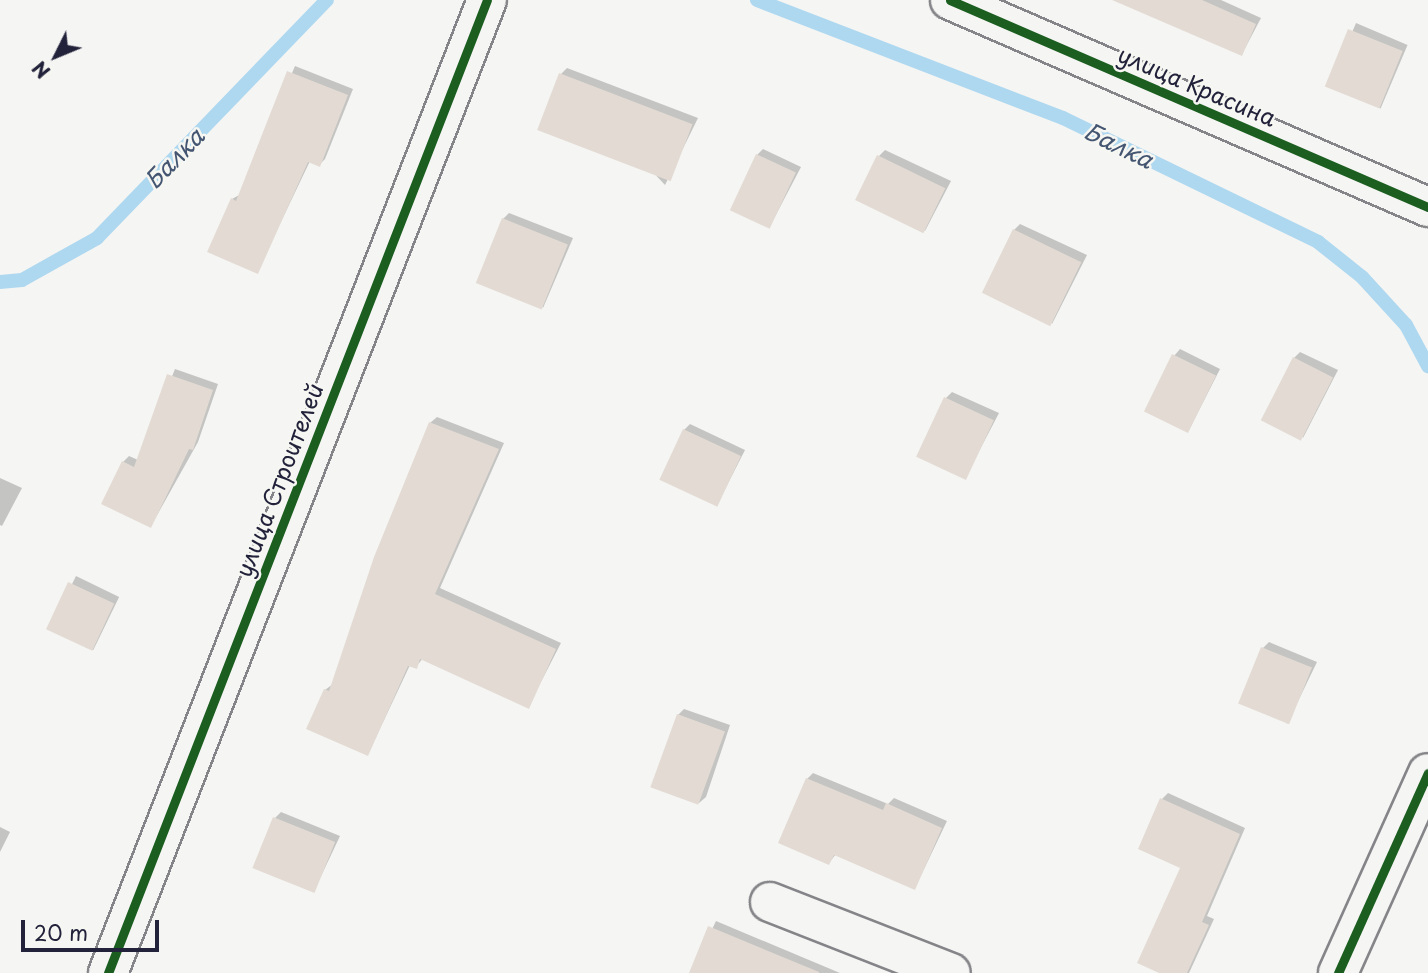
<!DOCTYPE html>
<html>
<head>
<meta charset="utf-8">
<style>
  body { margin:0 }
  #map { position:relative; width:1428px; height:973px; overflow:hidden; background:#f5f5f3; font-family:"Playpen Sans",sans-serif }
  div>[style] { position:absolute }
  .shadow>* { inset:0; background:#0003; transform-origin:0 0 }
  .stream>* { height:14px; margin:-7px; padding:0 7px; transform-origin:7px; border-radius:7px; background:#aed8f0 }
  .building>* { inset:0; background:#e3dbd3; transform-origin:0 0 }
  .roads { filter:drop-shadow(2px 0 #858589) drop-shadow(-2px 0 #858589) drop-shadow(0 2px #858589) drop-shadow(0 -2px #858589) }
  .minor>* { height:38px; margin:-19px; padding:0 19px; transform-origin:19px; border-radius:19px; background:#f5f5f3 }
  .cycleway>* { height:9px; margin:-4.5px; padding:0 4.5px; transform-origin:4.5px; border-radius:4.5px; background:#1b5e20 }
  span { translate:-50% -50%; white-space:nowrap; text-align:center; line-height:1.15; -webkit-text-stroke:5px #f6f6f2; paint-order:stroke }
  .street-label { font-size:23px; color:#22223b }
  .water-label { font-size:24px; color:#435571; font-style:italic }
  .north { position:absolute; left:21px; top:21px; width:70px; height:70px; -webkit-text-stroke:5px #f6f6f2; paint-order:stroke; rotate:227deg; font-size:19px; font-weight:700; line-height:28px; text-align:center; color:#22223b }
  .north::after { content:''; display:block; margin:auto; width:24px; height:32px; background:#22223b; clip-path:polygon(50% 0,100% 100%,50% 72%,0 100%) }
  .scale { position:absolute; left:21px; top:920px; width:138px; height:32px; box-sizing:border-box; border:4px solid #22223b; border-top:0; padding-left:9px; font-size:21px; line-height:24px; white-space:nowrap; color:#22223b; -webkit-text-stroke:5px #f6f6f2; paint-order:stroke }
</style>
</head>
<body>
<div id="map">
  <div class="shadow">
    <i style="clip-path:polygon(1127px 0,1221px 0,1261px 18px,1242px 54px)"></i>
    <i style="left:1356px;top:23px;width:56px;height:69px;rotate:23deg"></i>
    <i style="clip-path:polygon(295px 66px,353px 89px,325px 159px,319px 165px,310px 161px,257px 272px,232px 199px,241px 194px)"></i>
    <i style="clip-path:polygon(567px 68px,698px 118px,665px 185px,561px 74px)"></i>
    <i style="clip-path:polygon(763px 149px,801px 167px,769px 228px,757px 155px)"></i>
    <i style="clip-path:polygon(885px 150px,951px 181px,925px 231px,879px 156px)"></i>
    <i style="clip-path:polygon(509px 213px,573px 238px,543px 308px,503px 219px)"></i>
    <i style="clip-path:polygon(1020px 224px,1087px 255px,1052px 324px,1014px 230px)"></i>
    <i style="clip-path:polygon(1180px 349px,1220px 369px,1189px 430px,1174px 356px)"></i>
    <i style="clip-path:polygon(1300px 352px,1338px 370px,1303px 438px,1294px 358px)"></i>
    <i style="clip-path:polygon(175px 369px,218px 384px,198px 442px,151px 526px,123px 462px,129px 456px,138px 460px)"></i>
    <i style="clip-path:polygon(952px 392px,999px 413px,965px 478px,946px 398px)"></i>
    <i style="clip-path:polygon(437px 417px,504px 443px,440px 588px,561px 643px,528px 707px,423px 658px,416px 667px,410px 665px,368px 754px,308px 728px,325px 690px,333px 684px,430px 423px)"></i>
    <i style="clip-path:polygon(690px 424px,745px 450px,717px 505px,684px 430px)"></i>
    <i style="clip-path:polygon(0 478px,22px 488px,2px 526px,0 525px)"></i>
    <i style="left:76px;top:576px;width:48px;height:59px;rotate:26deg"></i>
    <i style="clip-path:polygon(1269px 642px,1317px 662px,1287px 724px,1263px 648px)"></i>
    <i style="clip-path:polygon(684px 709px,730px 725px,706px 797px,699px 803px,678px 715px)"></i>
    <i style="clip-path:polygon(813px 773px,888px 804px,894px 798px,947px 821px,915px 888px,836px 854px,829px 863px,807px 779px)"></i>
    <i style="clip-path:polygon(1168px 793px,1245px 828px,1207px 916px,1214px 919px,1189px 973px,1164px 973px,1182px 867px,1162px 799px)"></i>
    <i style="clip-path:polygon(281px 812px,340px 836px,314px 891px,275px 818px)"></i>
    <i style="clip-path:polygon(0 827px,10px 832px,0 852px)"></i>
    <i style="clip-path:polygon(716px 921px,840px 973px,691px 973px)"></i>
  </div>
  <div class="stream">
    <i style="left:757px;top:0;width:328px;rotate:21.1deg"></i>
    <i style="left:1063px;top:118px;width:284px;rotate:25.9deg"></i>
    <i style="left:1318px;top:242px;width:56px;rotate:38.5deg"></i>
    <i style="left:1362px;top:277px;width:65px;rotate:47.5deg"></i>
    <i style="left:1406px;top:325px;width:47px;rotate:61.8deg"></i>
    <i style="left:0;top:282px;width:22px;rotate:-5deg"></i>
    <i style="left:22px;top:280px;width:86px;rotate:-29.2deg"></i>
    <i style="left:97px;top:238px;width:331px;rotate:-46deg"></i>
  </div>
  <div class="building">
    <i style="clip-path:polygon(1112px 0,1202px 0,1256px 24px,1242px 56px)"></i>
    <i style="left:1348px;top:29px;width:59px;height:62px;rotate:22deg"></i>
    <i style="clip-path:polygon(287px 71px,348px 95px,320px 167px,308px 162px,258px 274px,207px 252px,231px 198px,236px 201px)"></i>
    <i style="left:559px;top:73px;width:143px;height:61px;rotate:21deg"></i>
    <i style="left:756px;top:154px;width:44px;height:62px;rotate:25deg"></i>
    <i style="left:877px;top:155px;width:76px;height:50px;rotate:26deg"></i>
    <i style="left:502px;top:218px;width:71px;height:70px;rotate:22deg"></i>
    <i style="left:1013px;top:229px;width:76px;height:71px;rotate:26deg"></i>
    <i style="left:1172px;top:354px;width:49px;height:64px;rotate:26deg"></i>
    <i style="left:1293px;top:357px;width:45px;height:71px;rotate:27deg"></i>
    <i style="clip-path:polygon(167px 374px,213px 390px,193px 450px,189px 449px,151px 528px,101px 504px,122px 461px,134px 467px)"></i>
    <i style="left:944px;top:397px;width:55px;height:66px;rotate:25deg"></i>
    <i style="clip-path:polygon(429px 422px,499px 449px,435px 594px,556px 649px,529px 709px,420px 659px,417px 669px,408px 666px,368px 756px,306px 729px,324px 689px,329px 691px,374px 557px)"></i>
    <i style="left:683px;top:429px;width:64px;height:56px;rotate:25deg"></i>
    <i style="left:68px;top:582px;width:51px;height:52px;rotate:25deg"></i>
    <i style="left:1261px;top:647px;width:55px;height:61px;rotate:22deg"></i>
    <i style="left:677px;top:714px;width:51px;height:78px;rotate:20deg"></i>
    <i style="clip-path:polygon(806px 778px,883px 810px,886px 803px,942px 828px,915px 890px,834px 855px,829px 865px,778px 843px)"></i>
    <i style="clip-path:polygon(1160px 798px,1240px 834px,1202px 922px,1209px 925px,1187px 973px,1159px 973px,1137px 963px,1180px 868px,1138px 849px)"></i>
    <i style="left:273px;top:817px;width:67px;height:55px;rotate:22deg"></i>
    <i style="clip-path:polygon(708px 926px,819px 972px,819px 973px,689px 973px)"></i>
  </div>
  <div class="roads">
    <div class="minor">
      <i style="left:950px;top:0;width:521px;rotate:23.42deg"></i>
      <i style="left:770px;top:902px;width:194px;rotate:21.4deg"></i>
      <i style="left:108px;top:973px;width:1044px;rotate:-68.72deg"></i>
      <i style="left:1338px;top:973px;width:219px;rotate:-65.8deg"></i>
    </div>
  </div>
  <div class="cycleway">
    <i style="left:950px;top:0;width:521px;rotate:23.42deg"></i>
    <i style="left:108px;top:973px;width:1044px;rotate:-68.72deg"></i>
    <i style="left:1338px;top:973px;width:219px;rotate:-65.8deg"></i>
  </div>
  <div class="street-label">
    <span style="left:1197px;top:86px;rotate:23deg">улица Красина</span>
    <span style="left:279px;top:480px;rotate:-69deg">улица Строителей</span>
  </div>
  <div class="water-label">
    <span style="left:1119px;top:145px;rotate:26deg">Балка</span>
    <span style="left:174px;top:158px;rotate:-46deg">Балка</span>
  </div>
  <div class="north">N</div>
  <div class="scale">20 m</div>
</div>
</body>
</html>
